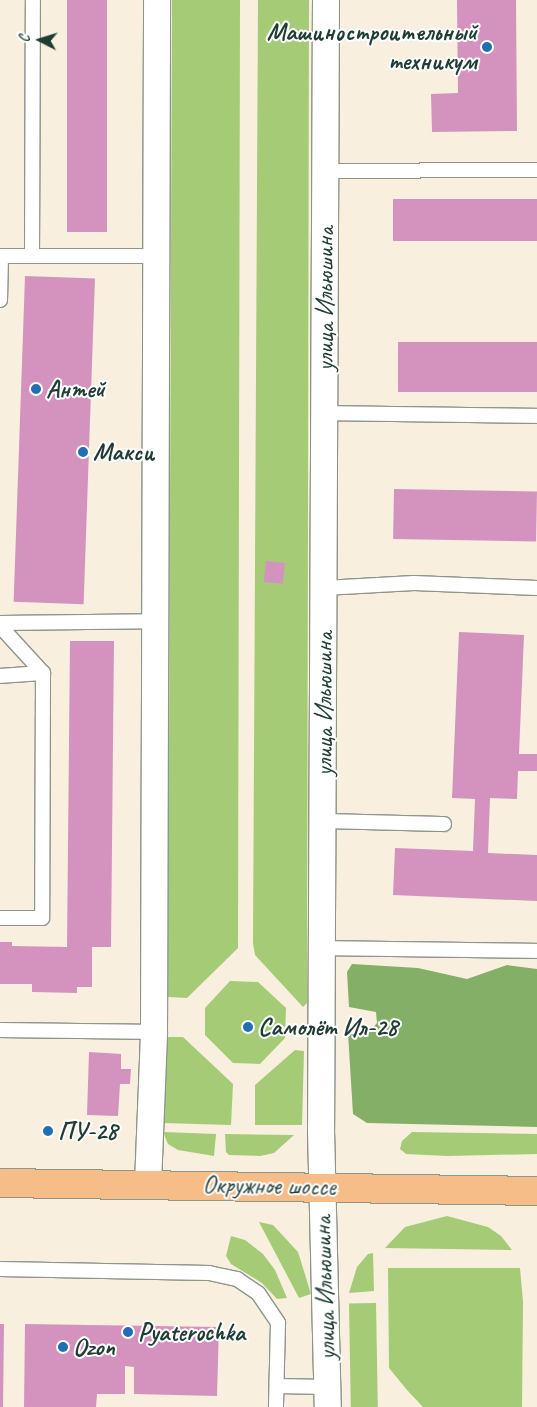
<!DOCTYPE html>
<html>
<head>
<meta charset="utf-8">
<style>
  body { margin:0 }
  #map { position:relative; width:537px; height:1407px; overflow:hidden; background:#f8efdf; font-family:Caveat,sans-serif }
  div>[style] { position:absolute }
  .green>* { inset:0; background:#a5cb76; transform-origin:0 0 }
  .forest>* { inset:0; background:#84af67 }
  .building>* { inset:0; background:#d492bf; transform-origin:0 0 }
  .roads { filter:drop-shadow(1px 0 #8c968a) drop-shadow(-1px 0 #8c968a) drop-shadow(0 1px #8c968a) drop-shadow(0 -1px #8c968a) }
  .lane>* { height:14px; margin:-7px; padding:0 7px; transform-origin:7px; border-radius:7px; background:#fff }
  .street>* { height:26px; margin:-13px; padding:0 13px; transform-origin:13px; border-radius:13px; background:#fff }
  .primary>* { height:28px; margin:-14px; padding:0 14px; transform-origin:14px; border-radius:14px; background:#f7bd88 }
  .dots>* { width:14px; height:14px; translate:-50% -50%; box-sizing:border-box; border:2px solid #fff; border-radius:50% }
  span { translate:-50% -50%; white-space:nowrap; text-align:center; line-height:1.15; -webkit-text-stroke:4px #fff; paint-order:stroke }
  .poi-label { font-size:25px; color:#1f3d34; font-weight:700 }
  .right { translate:-100% -50%; text-align:right }
  .left { translate:0 -50%; text-align:left }
  .street-label { font-size:25px; color:#1f3d34 }
  .north { position:absolute; left:15px; top:15px; width:50px; height:50px; -webkit-text-stroke:4px #fff; paint-order:stroke; rotate:275deg; font-size:14px; font-weight:700; line-height:20px; text-align:center; color:#1f3d34 }
  .north::after { content:''; display:block; margin:auto; width:18px; height:22px; background:#1f3d34; clip-path:polygon(50% 0,100% 100%,50% 72%,0 100%) }
</style>
</head>
<body>
<div id="map">
  <div class="green">
    <i style="clip-path:polygon(172px 0,240px 0,238px 948px,187px 998px,168px 997px)"></i>
    <i style="clip-path:polygon(258px 0,309px 0,307px 1003px,303px 1007px,255px 955px,253px 943px)"></i>
    <i style="clip-path:polygon(230px 981px,258px 982px,286px 1008px,285px 1038px,260px 1064px,233px 1063px,205px 1035px,205px 1008px)"></i>
    <i style="clip-path:polygon(168px 1037px,183px 1037px,233px 1084px,231px 1125px,163px 1123px)"></i>
    <i style="clip-path:polygon(295px 1050px,304px 1051px,302px 1125px,255px 1125px,255px 1085px)"></i>
    <i style="clip-path:polygon(163px 1132px,216px 1134px,214px 1156px,178px 1150px,168px 1144px)"></i>
    <i style="clip-path:polygon(412px 1132px,537px 1134px,537px 1154px,447px 1156px,406px 1154px,400px 1149px,402px 1141px)"></i>
    <i style="clip-path:polygon(225px 1134px,294px 1135px,274px 1153px,260px 1156px,229px 1155px,226px 1152px)"></i>
    <i style="clip-path:polygon(447px 1216px,488px 1227px,501px 1236px,512px 1250px,385px 1248px,405px 1227px)"></i>
    <i style="clip-path:polygon(259px 1222px,273px 1225px,298px 1252px,311px 1294px,299px 1298px)"></i>
    <i style="clip-path:polygon(231px 1236px,245px 1240px,263px 1254px,275px 1270px,287px 1298px,277px 1299px,262px 1283px,231px 1264px,226px 1256px)"></i>
    <i style="clip-path:polygon(373px 1253px,374px 1291px,349px 1293px,357px 1267px,368px 1254px)"></i>
    <i style="clip-path:polygon(388px 1268px,520px 1268px,523px 1302px,522px 1407px,423px 1407px,407px 1390px,389px 1368px)"></i>
    <i style="left:376px;top:1303px;width:104px;height:27px;rotate:89deg"></i>
  </div>
  <div class="forest">
    <i style="clip-path:polygon(352px 964px,418px 968px,467px 979px,507px 965px,537px 969px,537px 1127px,367px 1123px,353px 1114px,348px 1033px,369px 1032px,377px 1023px,376px 1012px,349px 1007px,347px 972px)"></i>
  </div>
  <div class="building">
    <i style="left:67px;top:0;width:40px;height:232px"></i>
    <i style="clip-path:polygon(457px 0,516px 0,517px 131px,432px 132px,431px 94px,458px 93px)"></i>
    <i style="left:393px;top:199px;width:144px;height:42px"></i>
    <i style="left:25px;top:276px;width:70px;height:326px;rotate:2deg"></i>
    <i style="left:398px;top:342px;width:139px;height:50px"></i>
    <i style="left:394px;top:489px;width:143px;height:50px;rotate:1deg"></i>
    <i style="left:266px;top:561px;width:19px;height:21px;rotate:6deg"></i>
    <i style="clip-path:polygon(459px 632px,524px 635px,519px 754px,537px 754px,537px 771px,518px 771px,517px 799px,490px 798px,488px 853px,537px 855px,537px 901px,393px 895px,395px 848px,473px 851px,475px 799px,452px 798px)"></i>
    <i style="clip-path:polygon(70px 641px,114px 641px,111px 947px,92px 947px,92px 987px,77px 987px,77px 993px,32px 992px,32px 984px,0 984px,0 942px,12px 942px,12px 946px,67px 947px)"></i>
    <i style="clip-path:polygon(89px 1052px,121px 1054px,121px 1069px,131px 1069px,130px 1084px,120px 1084px,118px 1116px,87px 1115px)"></i>
    <i style="clip-path:polygon(0 1324px,4px 1324px,3px 1407px,0 1407px)"></i>
    <i style="clip-path:polygon(25px 1324px,219px 1327px,217px 1396px,134px 1394px,134px 1367px,125px 1366px,125px 1394px,97px 1394px,96px 1407px,24px 1407px)"></i>
  </div>
  <div class="roads">
    <div class="lane">
      <i style="left:326px;top:171px;width:211px;rotate:-0.3deg"></i>
      <i style="left:32px;top:255px;width:255px;rotate:-89.8deg"></i>
      <i style="left:0;top:300px;width:44px;rotate:-88.7deg"></i>
      <i style="left:1px;top:256px;width:155px"></i>
      <i style="left:325px;top:413px;width:212px;rotate:0.8deg"></i>
      <i style="left:324px;top:588px;width:90px;rotate:-3.2deg"></i>
      <i style="left:414px;top:583px;width:123px;rotate:2.3deg"></i>
      <i style="left:0;top:623px;width:153px;rotate:-0.7deg"></i>
      <i style="left:0;top:626px;width:64px;rotate:47.5deg"></i>
      <i style="left:43px;top:673px;width:245px;rotate:90.2deg"></i>
      <i style="left:42px;top:918px;width:42px;rotate:180deg"></i>
      <i style="left:0;top:676px;width:43px;rotate:-4deg"></i>
      <i style="left:323px;top:821px;width:121px;rotate:1.4deg"></i>
      <i style="left:322px;top:948px;width:215px;rotate:0.8deg"></i>
      <i style="left:0;top:1030px;width:154px;rotate:0.7deg"></i>
      <i style="left:0;top:1269px;width:209px;rotate:1.1deg"></i>
      <i style="left:209px;top:1273px;width:29px;rotate:12deg"></i>
      <i style="left:237px;top:1279px;width:25px;rotate:34deg"></i>
      <i style="left:258px;top:1293px;width:36px;rotate:56deg"></i>
      <i style="left:278px;top:1323px;width:84px;rotate:91.4deg"></i>
      <i style="left:277px;top:1386px;width:50px;rotate:1.1deg"></i>
    </div>
    <div class="street">
      <i style="left:326px;top:0;width:1130px;rotate:90.25deg"></i>
      <i style="left:321px;top:1130px;width:277px;rotate:88.6deg"></i>
      <i style="left:148px;top:1184px;width:152px;rotate:-87.7deg"></i>
      <i style="left:154px;top:1032px;width:1032px;rotate:-89.83deg"></i>
    </div>
    <div class="primary">
      <i style="left:0;top:1183px;width:537px;rotate:0.85deg"></i>
    </div>
  </div>
  <div class="dots">
    <i style="left:487px;top:47px;background:#1f6fb2"></i>
    <i style="left:36px;top:389px;background:#1f6fb2"></i>
    <i style="left:83px;top:452px;background:#1f6fb2"></i>
    <i style="left:248px;top:1027px;background:#1f6fb2"></i>
    <i style="left:48px;top:1131px;background:#1f6fb2"></i>
    <i style="left:128px;top:1332px;background:#1f6fb2"></i>
    <i style="left:63px;top:1347px;background:#1f6fb2"></i>
  </div>
  <div class="poi-label">
    <span class="right" style="left:477px;top:47px">Машиностроительный<br>техникум</span>
    <span class="left" style="left:46px;top:389px">Антей</span>
    <span class="left" style="left:93px;top:452px">Макси</span>
    <span class="left" style="left:258px;top:1027px">Самолёт Ил-28</span>
    <span class="left" style="left:58px;top:1131px">ПУ-28</span>
    <span class="left" style="left:138px;top:1332px">Pyaterochka</span>
    <span class="left" style="left:73px;top:1347px">Ozon</span>
  </div>
  <div class="street-label">
    <span style="left:325px;top:299px;rotate:-90deg">улица Ильюшина</span>
    <span style="left:324px;top:704px;rotate:-90deg">улица Ильюшина</span>
    <span style="left:269px;top:1186px;rotate:1deg">Окружное шоссе</span>
    <span style="left:325px;top:1288px;rotate:-92deg">улица Ильюшина</span>
  </div>
  <div class="north">С</div>
</div>
</body>
</html>
